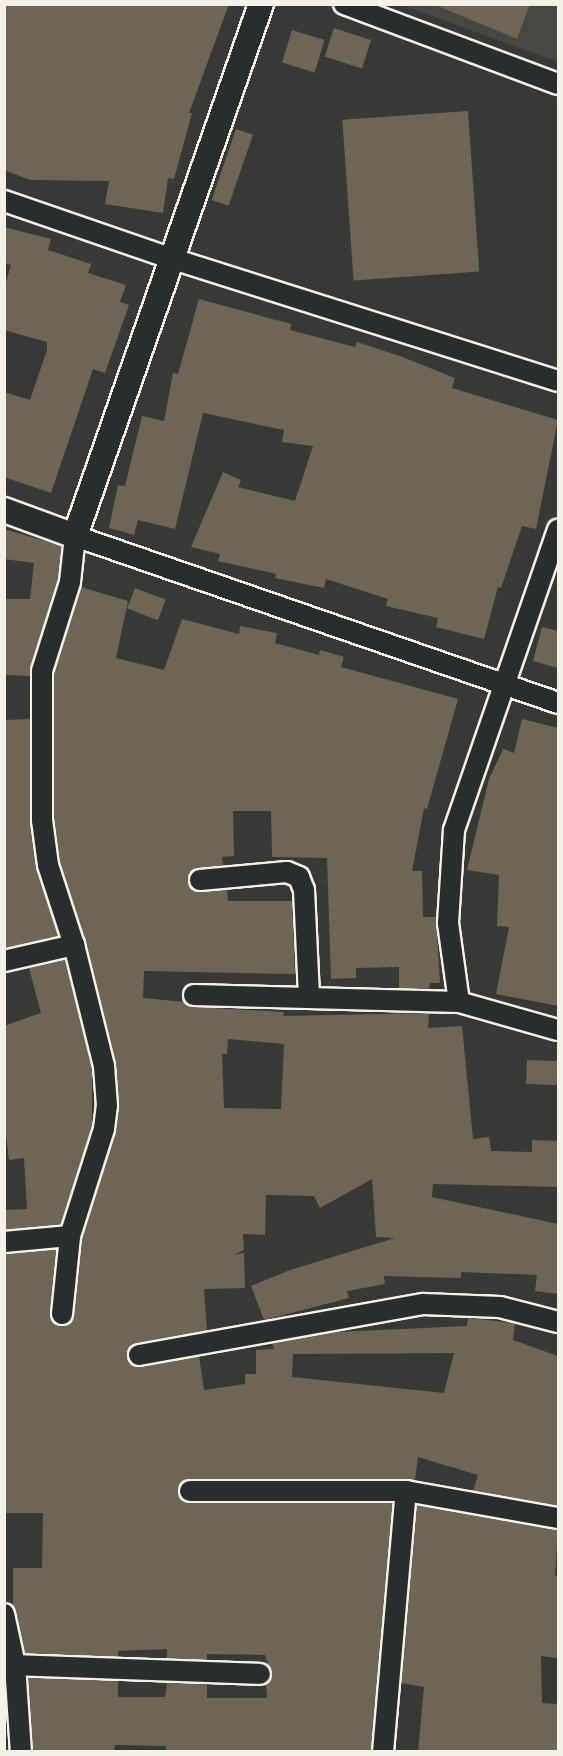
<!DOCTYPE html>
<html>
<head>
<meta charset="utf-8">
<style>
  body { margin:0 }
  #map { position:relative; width:563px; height:1756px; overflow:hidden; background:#383836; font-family:Itim,sans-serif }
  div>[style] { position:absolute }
  .built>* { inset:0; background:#484640 }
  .building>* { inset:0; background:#6e6556; transform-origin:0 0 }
  .roads { filter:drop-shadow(2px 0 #f4f1e8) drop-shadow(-2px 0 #f4f1e8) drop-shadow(0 2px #f4f1e8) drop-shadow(0 -2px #f4f1e8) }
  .minor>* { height:20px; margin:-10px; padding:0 10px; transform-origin:10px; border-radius:10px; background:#2a2d2e }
  .tertiary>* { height:24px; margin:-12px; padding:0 12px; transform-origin:12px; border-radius:12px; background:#2a2d2e }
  span { translate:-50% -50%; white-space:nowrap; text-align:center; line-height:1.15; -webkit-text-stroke:5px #2a2d2e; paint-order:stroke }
  .frame { position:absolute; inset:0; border:6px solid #f4f1e8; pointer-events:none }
</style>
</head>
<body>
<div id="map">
  <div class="built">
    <i style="clip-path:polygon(402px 5px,558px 5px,558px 62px)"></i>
  </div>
  <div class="building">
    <i style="clip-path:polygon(4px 4px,229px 4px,189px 113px,192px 113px,174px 179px,168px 178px,163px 213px,105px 204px,109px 181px,30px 180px,4px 170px)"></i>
    <i style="clip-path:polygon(433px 4px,530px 4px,517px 39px)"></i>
    <i style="left:334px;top:28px;width:39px;height:30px;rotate:18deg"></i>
    <i style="left:292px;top:30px;width:34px;height:34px;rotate:17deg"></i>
    <i style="left:468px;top:111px;width:161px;height:126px;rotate:86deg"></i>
    <i style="left:236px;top:129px;width:18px;height:75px;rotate:19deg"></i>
    <i style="clip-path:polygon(4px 227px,51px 239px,48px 250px,91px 264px,88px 273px,126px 285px,120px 302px,129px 305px,105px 373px,93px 369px,51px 493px,4px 477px,4px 392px,30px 400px,47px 350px,47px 342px,4px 330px,4px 288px,11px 265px,4px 263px)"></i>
    <i style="clip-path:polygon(199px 299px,291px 324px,290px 330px,355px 347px,357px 342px,400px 356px,455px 378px,452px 388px,558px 420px,536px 529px,522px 526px,501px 588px,498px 587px,484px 639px,436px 627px,438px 618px,386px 606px,388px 599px,326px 579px,324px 588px,275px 578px,276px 574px,218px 561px,220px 554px,191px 547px,223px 472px,241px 480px,238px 487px,295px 501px,313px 446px,282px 442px,284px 430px,203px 413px,175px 529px,138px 520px,134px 535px,109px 528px,118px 485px,125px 486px,142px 416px,164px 421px,173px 373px,178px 374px)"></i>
    <i style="clip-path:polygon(4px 529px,62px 546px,58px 581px,30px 676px,4px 675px,4px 599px,30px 599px,34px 563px,4px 559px)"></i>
    <i style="clip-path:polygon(evenodd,81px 587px,128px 601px,116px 658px,164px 670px,182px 619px,239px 634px,240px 626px,277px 633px,275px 643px,319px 655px,320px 650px,344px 657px,341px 667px,458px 699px,427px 809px,424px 808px,412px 871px,422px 871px,423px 917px,436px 917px,440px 983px,430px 983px,429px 989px,399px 988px,399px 967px,356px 968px,356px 978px,331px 979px,327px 858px,272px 857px,271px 811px,233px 811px,234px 856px,222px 857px,223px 866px,194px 870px,188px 882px,196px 891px,227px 890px,228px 901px,292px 901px,295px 974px,144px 971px,143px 998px,185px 1002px,194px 1007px,284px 1012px,283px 1016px,429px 1013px,428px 1028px,462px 1026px,473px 1139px,489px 1137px,491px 1151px,532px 1152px,532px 1140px,558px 1141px,558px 1187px,433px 1184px,432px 1197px,558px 1224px,558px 1294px,535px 1291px,537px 1275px,461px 1272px,461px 1278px,384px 1276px,385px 1284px,347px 1291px,349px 1298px,264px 1320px,251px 1286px,290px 1270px,395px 1238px,376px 1237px,372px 1179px,320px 1208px,314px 1196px,266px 1195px,265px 1235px,243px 1234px,244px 1250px,234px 1255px,244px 1253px,245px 1288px,204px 1289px,207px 1331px,137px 1343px,128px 1352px,130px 1362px,141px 1367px,199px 1356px,204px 1390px,245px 1384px,245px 1374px,256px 1374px,256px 1350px,274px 1349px,272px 1343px,337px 1332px,467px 1326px,468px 1318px,515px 1323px,513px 1340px,558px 1356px,558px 1506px,473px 1491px,478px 1475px,418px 1457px,415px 1480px,190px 1479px,179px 1486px,180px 1497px,190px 1503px,393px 1503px,371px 1752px,166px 1752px,166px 1746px,115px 1745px,114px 1752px,33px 1752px,28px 1677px,118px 1681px,118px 1697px,165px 1697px,167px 1683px,207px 1684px,207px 1698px,267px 1698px,266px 1684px,272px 1675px,265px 1655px,207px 1654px,207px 1660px,167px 1659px,167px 1649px,118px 1651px,118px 1657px,25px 1653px,13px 1607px,13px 1568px,42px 1568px,43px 1513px,5px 1513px,4px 1254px,57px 1249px,51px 1318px,60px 1326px,71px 1321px,82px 1238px,115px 1133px,119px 1107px,116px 1063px,86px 942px,60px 862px,54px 819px,54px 673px,81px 587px,228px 1039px,284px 1044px,281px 1109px,224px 1108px,222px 1054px,227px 1054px,228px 1039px,81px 587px,454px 1353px,444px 1393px,292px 1377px,293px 1354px,454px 1353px)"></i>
    <i style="left:135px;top:588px;width:33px;height:22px;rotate:21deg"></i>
    <i style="clip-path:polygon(542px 627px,558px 631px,558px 668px,533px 661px)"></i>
    <i style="clip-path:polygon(30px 719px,30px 822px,37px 869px,59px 936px,4px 949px,4px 720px)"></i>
    <i style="clip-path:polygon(522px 719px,558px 728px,558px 1006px,496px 994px,509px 927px,497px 926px,499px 875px,467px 870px,489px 779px,503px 749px,514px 753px)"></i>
    <i style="clip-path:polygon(65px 959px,92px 1068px,92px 1126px,61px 1225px,4px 1230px,4px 1210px,27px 1209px,24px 1158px,9px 1160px,4px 1119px,4px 1026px,41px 1013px,29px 968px)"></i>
    <i style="left:527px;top:1060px;width:31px;height:24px;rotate:2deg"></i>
    <i style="clip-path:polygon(417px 1505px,558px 1530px,555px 1576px,558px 1576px,558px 1658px,541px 1656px,542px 1703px,558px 1704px,558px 1752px,418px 1752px,424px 1687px,401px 1683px)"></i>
  </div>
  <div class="roads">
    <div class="minor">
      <i style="left:344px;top:4px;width:228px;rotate:20.5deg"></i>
      <i style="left:4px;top:201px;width:176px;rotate:19deg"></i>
      <i style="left:170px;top:258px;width:407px;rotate:17.6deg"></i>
      <i style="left:200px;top:880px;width:87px;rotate:-5.3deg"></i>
      <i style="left:287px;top:872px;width:13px;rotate:23deg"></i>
      <i style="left:299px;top:877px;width:14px;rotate:69deg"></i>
      <i style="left:304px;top:890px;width:107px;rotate:87.3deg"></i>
      <i style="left:4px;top:961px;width:72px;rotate:-12.9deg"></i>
      <i style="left:194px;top:995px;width:265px;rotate:1.5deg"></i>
      <i style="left:459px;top:1002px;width:103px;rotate:15.8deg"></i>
      <i style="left:459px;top:1002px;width:80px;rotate:-97.9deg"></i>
      <i style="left:448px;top:923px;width:93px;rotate:-86.3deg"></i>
      <i style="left:454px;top:830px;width:318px;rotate:-70.9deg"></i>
      <i style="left:4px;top:1242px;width:66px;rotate:-5.2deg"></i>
      <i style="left:62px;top:1314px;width:78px;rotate:-84.1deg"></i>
      <i style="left:70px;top:1236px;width:112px;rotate:-72.4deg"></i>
      <i style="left:104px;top:1129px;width:23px;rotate:-83deg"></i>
      <i style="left:107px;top:1106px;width:40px;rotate:-94.3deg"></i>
      <i style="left:104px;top:1066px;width:125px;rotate:-103.9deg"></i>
      <i style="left:74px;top:945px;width:84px;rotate:-108deg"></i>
      <i style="left:48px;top:865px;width:45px;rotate:-97.6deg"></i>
      <i style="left:42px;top:820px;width:149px;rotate:-90deg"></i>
      <i style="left:42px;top:671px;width:93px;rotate:-72.5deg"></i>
      <i style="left:70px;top:582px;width:46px;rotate:-83.8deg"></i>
      <i style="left:75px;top:536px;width:511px;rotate:19.07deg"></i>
      <i style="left:139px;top:1355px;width:289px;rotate:-10.2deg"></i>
      <i style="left:423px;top:1304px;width:77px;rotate:2.2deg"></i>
      <i style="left:500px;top:1307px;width:60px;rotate:14.5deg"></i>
      <i style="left:190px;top:1491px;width:216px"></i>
      <i style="left:406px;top:1491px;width:154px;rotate:10.1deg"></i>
      <i style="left:4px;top:1614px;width:52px;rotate:77.8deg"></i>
      <i style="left:15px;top:1665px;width:87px;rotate:86.1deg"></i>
      <i style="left:15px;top:1665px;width:245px;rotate:2.1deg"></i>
      <i style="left:383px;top:1752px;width:262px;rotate:-85deg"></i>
    </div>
    <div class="tertiary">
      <i style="left:4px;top:510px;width:76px;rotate:20.1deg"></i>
      <i style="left:75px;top:536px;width:564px;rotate:-70.73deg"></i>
    </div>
  </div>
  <div class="frame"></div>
</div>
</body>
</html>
